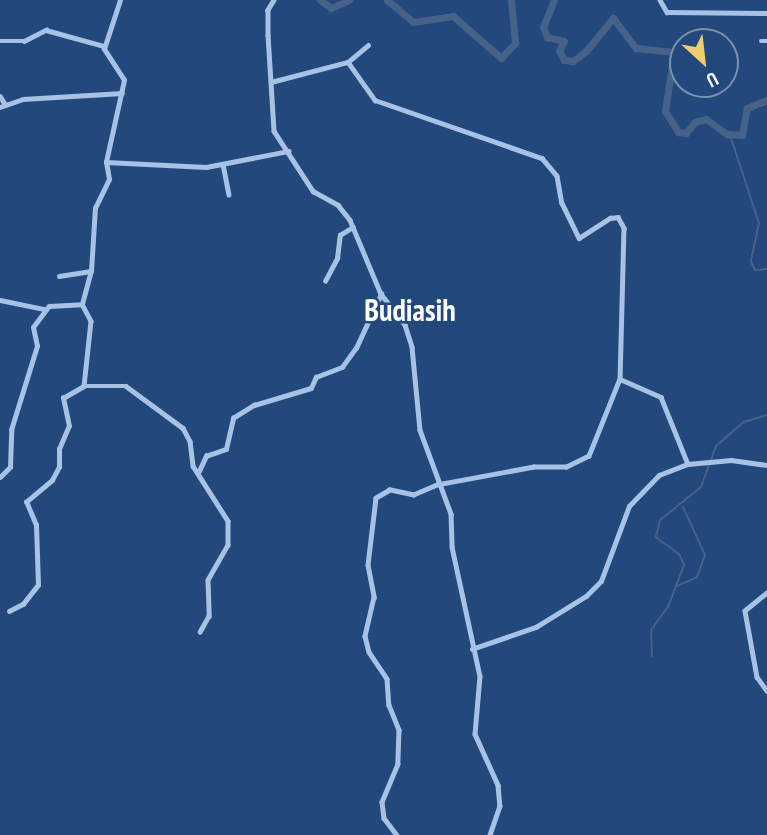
<!DOCTYPE html>
<html>
<head>
<meta charset="utf-8">
<style>
  body { margin:0 }
  #map { position:relative; width:767px; height:835px; overflow:hidden; background:#23487c; font-family:"PT Sans Narrow",sans-serif }
  div>[style] { position:absolute }
  .stream>* { height:2px; margin:-1px; padding:0 1px; transform-origin:1px; border-radius:1px; background:#466288 }
  .river>* { height:7px; margin:-3.5px; padding:0 3.5px; transform-origin:3.5px; border-radius:3.5px; background:#466288 }
  .street>* { height:4.5px; margin:-2.25px; padding:0 2.25px; transform-origin:2.25px; border-radius:2.25px; background:#a7c2e5 }
  span { translate:-50% -50%; white-space:nowrap; text-align:center; line-height:1.15; -webkit-text-stroke:5px #23487c; paint-order:stroke }
  .quarter-label { font-size:30px; color:#fff; font-weight:700 }
  .north { position:absolute; left:669px; top:28px; width:70px; height:70px; box-sizing:border-box; background:#23487c; border:2px solid #7b91b0; border-radius:50%; rotate:153deg; font-size:19px; font-weight:700; line-height:28px; text-align:center; color:#fff }
  .north::after { content:''; display:block; margin:auto; width:24px; height:32px; background:#f0cc6a; clip-path:polygon(50% 0,100% 100%,50% 72%,0 100%) }
</style>
</head>
<body>
<div id="map">
  <div class="stream">
    <i style="left:730px;top:135px;width:93px;rotate:71.8deg"></i>
    <i style="left:759px;top:223px;width:40px;rotate:102deg"></i>
    <i style="left:751px;top:262px;width:9px;rotate:63deg"></i>
    <i style="left:755px;top:270px;width:12px;rotate:-5deg"></i>
    <i style="left:677px;top:586px;width:22px;rotate:-24deg"></i>
    <i style="left:697px;top:577px;width:23px;rotate:-70deg"></i>
    <i style="left:705px;top:555px;width:53px;rotate:-114.6deg"></i>
    <i style="left:652px;top:656px;width:26px;rotate:-92deg"></i>
    <i style="left:651px;top:630px;width:29px;rotate:-54deg"></i>
    <i style="left:668px;top:607px;width:45px;rotate:-69.1deg"></i>
    <i style="left:684px;top:565px;width:12px;rotate:-114deg"></i>
    <i style="left:679px;top:554px;width:29px;rotate:-144deg"></i>
    <i style="left:656px;top:537px;width:17px;rotate:-77deg"></i>
    <i style="left:660px;top:520px;width:53px;rotate:-38.8deg"></i>
    <i style="left:701px;top:487px;width:44px;rotate:-69.9deg"></i>
    <i style="left:716px;top:446px;width:37px;rotate:-41deg"></i>
    <i style="left:744px;top:422px;width:24px;rotate:-17deg"></i>
  </div>
  <div class="river">
    <i style="left:320px;top:0;width:14px;rotate:36deg"></i>
    <i style="left:331px;top:8px;width:20px;rotate:-24deg"></i>
    <i style="left:387px;top:0;width:34px;rotate:40deg"></i>
    <i style="left:413px;top:22px;width:40px;rotate:-8.5deg"></i>
    <i style="left:453px;top:16px;width:64px;rotate:41.2deg"></i>
    <i style="left:501px;top:58px;width:21px;rotate:-47deg"></i>
    <i style="left:515px;top:43px;width:43px;rotate:-95.3deg"></i>
    <i style="left:554px;top:0;width:29px;rotate:112deg"></i>
    <i style="left:543px;top:27px;width:11px;rotate:68deg"></i>
    <i style="left:547px;top:37px;width:17px;rotate:13deg"></i>
    <i style="left:564px;top:41px;width:11px;rotate:117deg"></i>
    <i style="left:559px;top:51px;width:10px;rotate:61deg"></i>
    <i style="left:564px;top:60px;width:9px;rotate:6deg"></i>
    <i style="left:573px;top:61px;width:16px;rotate:-38deg"></i>
    <i style="left:586px;top:51px;width:43px;rotate:-50.7deg"></i>
    <i style="left:613px;top:18px;width:38px;rotate:53deg"></i>
    <i style="left:636px;top:48px;width:38px;rotate:6deg"></i>
    <i style="left:674px;top:52px;width:60px;rotate:98.7deg"></i>
    <i style="left:665px;top:111px;width:25px;rotate:58deg"></i>
    <i style="left:678px;top:132px;width:8px;rotate:7deg"></i>
    <i style="left:686px;top:133px;width:14px;rotate:-51deg"></i>
    <i style="left:695px;top:122px;width:11px;rotate:-15deg"></i>
    <i style="left:706px;top:119px;width:26px;rotate:36deg"></i>
    <i style="left:727px;top:134px;width:15px;rotate:4deg"></i>
    <i style="left:742px;top:135px;width:27px;rotate:-80deg"></i>
    <i style="left:747px;top:108px;width:22px;rotate:-22deg"></i>
  </div>
  <div class="street">
    <i style="left:274px;top:0;width:12px;rotate:121deg"></i>
    <i style="left:268px;top:10px;width:25px;rotate:90deg"></i>
    <i style="left:268px;top:35px;width:96px;rotate:86.4deg"></i>
    <i style="left:274px;top:131px;width:72px;rotate:57deg"></i>
    <i style="left:313px;top:191px;width:29px;rotate:29deg"></i>
    <i style="left:338px;top:205px;width:19px;rotate:51deg"></i>
    <i style="left:350px;top:220px;width:80px;rotate:67.3deg"></i>
    <i style="left:381px;top:294px;width:39px;rotate:52deg"></i>
    <i style="left:405px;top:325px;width:23px;rotate:72deg"></i>
    <i style="left:412px;top:347px;width:83px;rotate:84.5deg"></i>
    <i style="left:420px;top:430px;width:90px;rotate:69.7deg"></i>
    <i style="left:451px;top:514px;width:33px;rotate:88deg"></i>
    <i style="left:452px;top:547px;width:132px;rotate:77.8deg"></i>
    <i style="left:480px;top:676px;width:58px;rotate:94.9deg"></i>
    <i style="left:475px;top:734px;width:56px;rotate:65.7deg"></i>
    <i style="left:498px;top:785px;width:21px;rotate:85deg"></i>
    <i style="left:500px;top:806px;width:31px;rotate:109deg"></i>
    <i style="left:660px;top:0;width:14px;rotate:60deg"></i>
    <i style="left:667px;top:12px;width:100px;rotate:0.6deg"></i>
    <i style="left:0;top:41px;width:24px"></i>
    <i style="left:24px;top:41px;width:25px;rotate:-27deg"></i>
    <i style="left:46px;top:30px;width:60px;rotate:15.4deg"></i>
    <i style="left:761px;top:41px;width:6px"></i>
    <i style="left:348px;top:62px;width:26px;rotate:-40deg"></i>
    <i style="left:271px;top:82px;width:80px;rotate:-14.6deg"></i>
    <i style="left:348px;top:62px;width:47px;rotate:54.6deg"></i>
    <i style="left:375px;top:100px;width:177px;rotate:19.2deg"></i>
    <i style="left:542px;top:158px;width:23px;rotate:50deg"></i>
    <i style="left:557px;top:176px;width:27px;rotate:80deg"></i>
    <i style="left:562px;top:203px;width:39px;rotate:64deg"></i>
    <i style="left:579px;top:238px;width:37px;rotate:-33deg"></i>
    <i style="left:610px;top:218px;width:8px;rotate:-7deg"></i>
    <i style="left:618px;top:217px;width:13px;rotate:61deg"></i>
    <i style="left:624px;top:228px;width:151px;rotate:91.5deg"></i>
    <i style="left:620px;top:379px;width:83px;rotate:111.9deg"></i>
    <i style="left:589px;top:456px;width:25px;rotate:154deg"></i>
    <i style="left:566px;top:467px;width:32px;rotate:180deg"></i>
    <i style="left:534px;top:467px;width:99px;rotate:169.5deg"></i>
    <i style="left:437px;top:485px;width:25px;rotate:157deg"></i>
    <i style="left:414px;top:495px;width:25px;rotate:-168deg"></i>
    <i style="left:390px;top:490px;width:16px;rotate:150deg"></i>
    <i style="left:376px;top:498px;width:67px;rotate:96.8deg"></i>
    <i style="left:368px;top:565px;width:33px;rotate:79deg"></i>
    <i style="left:374px;top:597px;width:40px;rotate:103deg"></i>
    <i style="left:365px;top:636px;width:16px;rotate:76deg"></i>
    <i style="left:369px;top:652px;width:32px;rotate:56deg"></i>
    <i style="left:387px;top:679px;width:26px;rotate:86deg"></i>
    <i style="left:389px;top:705px;width:27px;rotate:68deg"></i>
    <i style="left:399px;top:730px;width:34px;rotate:92deg"></i>
    <i style="left:398px;top:764px;width:41px;rotate:112.8deg"></i>
    <i style="left:382px;top:802px;width:16px;rotate:83deg"></i>
    <i style="left:384px;top:818px;width:21px;rotate:53deg"></i>
    <i style="left:0;top:96px;width:9px;rotate:58deg"></i>
    <i style="left:0;top:107px;width:24px;rotate:-19deg"></i>
    <i style="left:23px;top:99px;width:99px;rotate:-3.5deg"></i>
    <i style="left:106px;top:162px;width:100px;rotate:2.9deg"></i>
    <i style="left:206px;top:167px;width:84px;rotate:-11deg"></i>
    <i style="left:223px;top:164px;width:31px;rotate:79deg"></i>
    <i style="left:59px;top:276px;width:32px;rotate:-9deg"></i>
    <i style="left:325px;top:281px;width:26px;rotate:-62deg"></i>
    <i style="left:337px;top:258px;width:23px;rotate:-83deg"></i>
    <i style="left:340px;top:235px;width:15px;rotate:-32deg"></i>
    <i style="left:0;top:300px;width:45px;rotate:11.6deg"></i>
    <i style="left:82px;top:304px;width:34px;rotate:-75deg"></i>
    <i style="left:91px;top:271px;width:63px;rotate:-86.4deg"></i>
    <i style="left:95px;top:208px;width:32px;rotate:-64deg"></i>
    <i style="left:109px;top:179px;width:17px;rotate:-100deg"></i>
    <i style="left:106px;top:162px;width:84px;rotate:-77.6deg"></i>
    <i style="left:124px;top:80px;width:37px;rotate:-123deg"></i>
    <i style="left:104px;top:49px;width:52px;rotate:-71.9deg"></i>
    <i style="left:620px;top:379px;width:45px;rotate:23.7deg"></i>
    <i style="left:661px;top:397px;width:72px;rotate:68.1deg"></i>
    <i style="left:199px;top:471px;width:17px;rotate:-65deg"></i>
    <i style="left:206px;top:456px;width:21px;rotate:-19deg"></i>
    <i style="left:226px;top:449px;width:32px;rotate:-77deg"></i>
    <i style="left:233px;top:418px;width:25px;rotate:-32deg"></i>
    <i style="left:254px;top:405px;width:59px;rotate:-16.6deg"></i>
    <i style="left:311px;top:388px;width:12px;rotate:-66deg"></i>
    <i style="left:316px;top:377px;width:28px;rotate:-21deg"></i>
    <i style="left:342px;top:367px;width:24px;rotate:-54deg"></i>
    <i style="left:356px;top:348px;width:60px;rotate:-65.2deg"></i>
    <i style="left:0;top:477px;width:14px;rotate:-45deg"></i>
    <i style="left:10px;top:467px;width:37px;rotate:-88deg"></i>
    <i style="left:11px;top:430px;width:88px;rotate:-72.8deg"></i>
    <i style="left:37px;top:346px;width:19px;rotate:-102deg"></i>
    <i style="left:33px;top:327px;width:26px;rotate:-53deg"></i>
    <i style="left:49px;top:306px;width:33px;rotate:-3deg"></i>
    <i style="left:82px;top:304px;width:19px;rotate:62deg"></i>
    <i style="left:91px;top:321px;width:65px;rotate:96.1deg"></i>
    <i style="left:84px;top:386px;width:42px"></i>
    <i style="left:126px;top:386px;width:71px;rotate:36.4deg"></i>
    <i style="left:183px;top:428px;width:15px;rotate:62deg"></i>
    <i style="left:190px;top:441px;width:25px;rotate:83deg"></i>
    <i style="left:193px;top:466px;width:65px;rotate:57.5deg"></i>
    <i style="left:228px;top:521px;width:24px;rotate:90deg"></i>
    <i style="left:228px;top:545px;width:40px;rotate:119.7deg"></i>
    <i style="left:208px;top:580px;width:36px;rotate:88deg"></i>
    <i style="left:209px;top:616px;width:18px;rotate:119deg"></i>
    <i style="left:767px;top:593px;width:28px;rotate:141deg"></i>
    <i style="left:745px;top:611px;width:67px;rotate:79.7deg"></i>
    <i style="left:757px;top:677px;width:17px;rotate:54deg"></i>
    <i style="left:9px;top:611px;width:16px;rotate:-27deg"></i>
    <i style="left:23px;top:604px;width:24px;rotate:-52deg"></i>
    <i style="left:38px;top:585px;width:60px;rotate:-91.9deg"></i>
    <i style="left:36px;top:525px;width:25px;rotate:-113deg"></i>
    <i style="left:26px;top:502px;width:34px;rotate:-40deg"></i>
    <i style="left:52px;top:480px;width:15px;rotate:-62deg"></i>
    <i style="left:59px;top:467px;width:18px;rotate:-90deg"></i>
    <i style="left:59px;top:449px;width:25px;rotate:-67deg"></i>
    <i style="left:69px;top:426px;width:29px;rotate:-102deg"></i>
    <i style="left:63px;top:398px;width:24px;rotate:-30deg"></i>
    <i style="left:472px;top:649px;width:68px;rotate:-19deg"></i>
    <i style="left:536px;top:627px;width:59px;rotate:-31.8deg"></i>
    <i style="left:586px;top:596px;width:21px;rotate:-45deg"></i>
    <i style="left:601px;top:581px;width:80px;rotate:-69.5deg"></i>
    <i style="left:629px;top:506px;width:43px;rotate:-45.9deg"></i>
    <i style="left:659px;top:475px;width:31px;rotate:-21deg"></i>
    <i style="left:688px;top:464px;width:43px;rotate:-5.3deg"></i>
    <i style="left:731px;top:460px;width:36px;rotate:8deg"></i>
  </div>
  <div class="quarter-label">
    <span style="left:410px;top:310px">Budiasih</span>
  </div>
  <div class="north">U</div>
</div>
</body>
</html>
